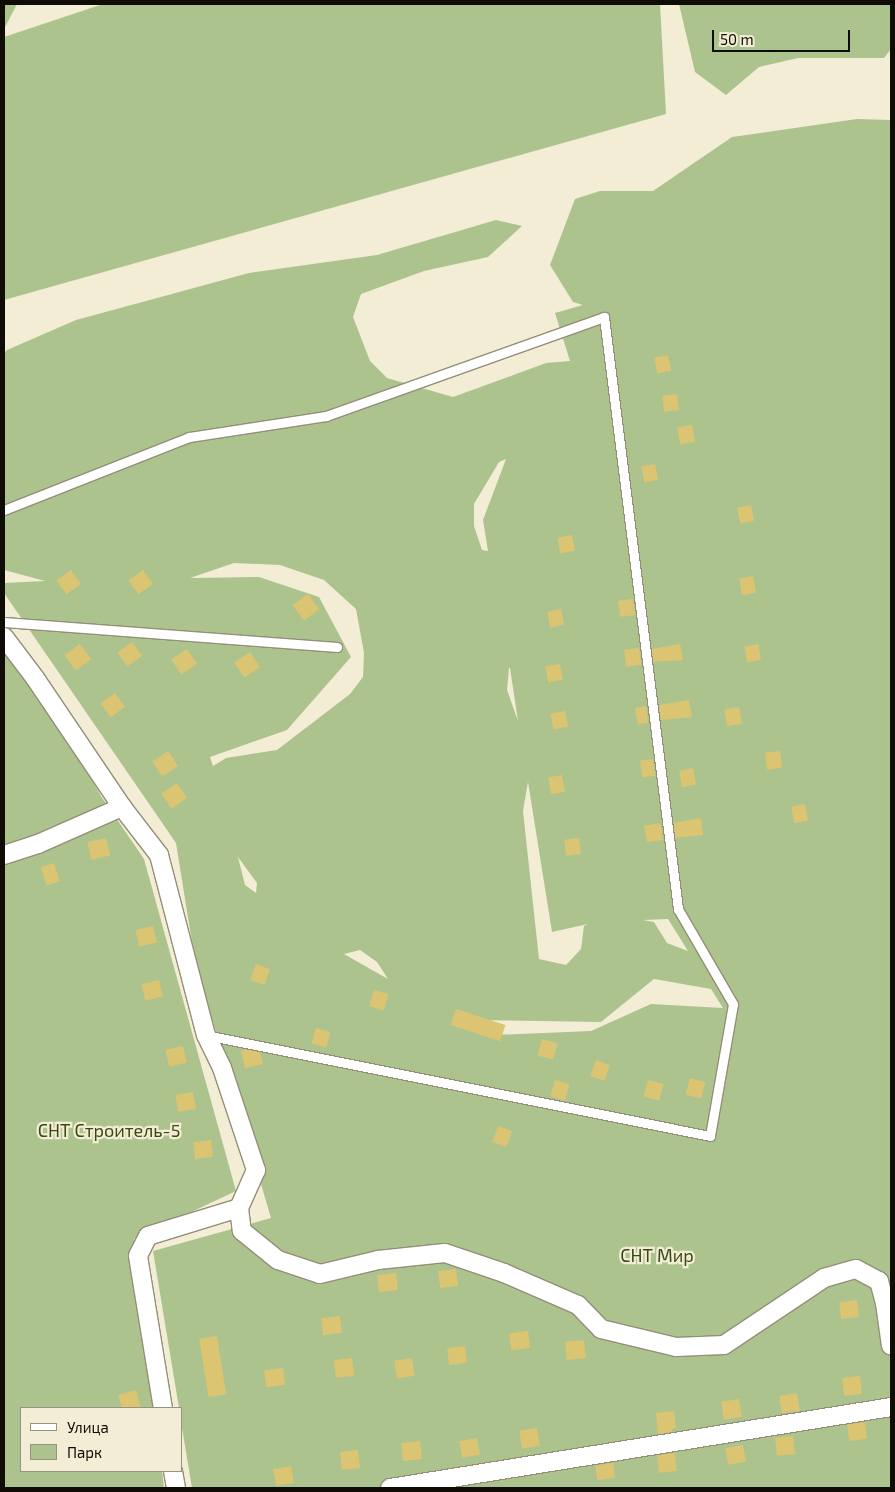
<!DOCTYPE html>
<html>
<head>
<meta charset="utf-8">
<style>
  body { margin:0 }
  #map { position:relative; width:895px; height:1492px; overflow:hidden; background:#f3edd5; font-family:"Exo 2",sans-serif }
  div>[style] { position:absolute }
  .green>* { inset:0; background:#adc38e }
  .building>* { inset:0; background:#dbc572; transform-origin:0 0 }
  .roads { filter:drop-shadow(1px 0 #938e78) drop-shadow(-1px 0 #938e78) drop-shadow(0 1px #938e78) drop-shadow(0 -1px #938e78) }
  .lane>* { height:9px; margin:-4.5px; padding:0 4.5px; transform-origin:4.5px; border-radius:4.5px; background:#fff }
  .street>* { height:18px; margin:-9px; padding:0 9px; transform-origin:9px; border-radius:9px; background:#fff }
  span { translate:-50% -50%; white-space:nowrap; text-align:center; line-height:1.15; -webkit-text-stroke:4.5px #f3edd5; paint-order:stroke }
  .park-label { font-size:18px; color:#374a14 }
  .frame { position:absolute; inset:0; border:5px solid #0e0c05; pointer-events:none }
  .legend { position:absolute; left:20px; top:1407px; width:162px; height:65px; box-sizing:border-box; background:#f3edd5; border:1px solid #979382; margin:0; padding:6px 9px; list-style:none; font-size:15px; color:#0e0c05 }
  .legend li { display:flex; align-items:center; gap:10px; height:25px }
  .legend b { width:25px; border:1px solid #979382 }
  .scale { position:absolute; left:712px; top:30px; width:138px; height:22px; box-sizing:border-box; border:2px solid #0e0c05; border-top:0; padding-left:6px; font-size:15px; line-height:18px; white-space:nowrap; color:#0e0c05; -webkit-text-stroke:4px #f3edd5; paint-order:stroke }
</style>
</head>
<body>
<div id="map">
  <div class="green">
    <i style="clip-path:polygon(4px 4px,17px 4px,4px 29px)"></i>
    <i style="clip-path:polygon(103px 4px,660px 4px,666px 114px,4px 300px,4px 37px)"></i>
    <i style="clip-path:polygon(679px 4px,891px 4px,891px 49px,884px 58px,798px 58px,759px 67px,726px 95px,695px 72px)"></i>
    <i style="clip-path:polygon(evenodd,857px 119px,891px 120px,891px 1488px,192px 1488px,181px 1422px,181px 1408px,179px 1408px,153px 1251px,271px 1218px,195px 961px,176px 843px,4px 593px,4px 583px,45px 581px,4px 570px,4px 353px,7px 350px,76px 320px,249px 273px,377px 255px,496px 220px,522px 226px,488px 257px,424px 271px,361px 294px,353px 317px,370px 361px,387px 378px,453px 397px,546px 363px,570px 361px,555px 313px,583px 305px,573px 302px,550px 265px,575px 199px,600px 191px,653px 191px,732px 137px,857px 119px,506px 459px,483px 520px,488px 551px,482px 550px,474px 526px,474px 504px,499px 462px,506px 459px,857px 119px,234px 563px,280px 565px,324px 580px,356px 609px,364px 653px,363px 677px,350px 694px,277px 750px,226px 758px,213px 766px,210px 757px,287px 730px,351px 657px,319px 597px,259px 577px,190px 578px,234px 563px,857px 119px,509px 668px,510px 668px,518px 721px,507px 690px,509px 668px,857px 119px,528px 782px,552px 932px,588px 924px,584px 926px,581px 949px,566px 965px,539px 959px,523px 811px,528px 782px,857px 119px,238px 857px,257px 883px,256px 893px,245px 885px,238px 857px,857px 119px,668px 919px,688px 951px,667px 943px,654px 922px,643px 920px,668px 919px,857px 119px,360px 950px,377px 962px,388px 979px,344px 954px,360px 950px,857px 119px,654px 979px,711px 989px,723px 1008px,651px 1004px,591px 1031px,493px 1035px,471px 1020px,601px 1022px,654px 979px)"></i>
    <i style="clip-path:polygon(4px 625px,101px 796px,144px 859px,236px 1191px,134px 1239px,154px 1408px,21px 1408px,21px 1471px,162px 1471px,164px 1488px,4px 1488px)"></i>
  </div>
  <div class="building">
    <i style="left:668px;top:355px;width:16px;height:14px;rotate:79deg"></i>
    <i style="left:677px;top:394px;width:16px;height:15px;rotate:83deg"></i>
    <i style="left:692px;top:425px;width:17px;height:15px;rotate:80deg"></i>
    <i style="left:655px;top:464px;width:16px;height:14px;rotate:79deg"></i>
    <i style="left:751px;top:505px;width:16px;height:14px;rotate:79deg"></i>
    <i style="left:572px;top:535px;width:16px;height:15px;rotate:79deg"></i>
    <i style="left:71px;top:570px;width:17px;height:18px;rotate:54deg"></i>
    <i style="left:143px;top:570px;width:17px;height:18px;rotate:54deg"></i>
    <i style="left:753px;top:576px;width:17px;height:14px;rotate:80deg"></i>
    <i style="left:308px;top:594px;width:19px;height:19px;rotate:54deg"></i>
    <i style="left:633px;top:599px;width:16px;height:15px;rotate:83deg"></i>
    <i style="left:561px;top:609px;width:16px;height:14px;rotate:79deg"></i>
    <i style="left:132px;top:642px;width:17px;height:18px;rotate:54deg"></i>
    <i style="left:80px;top:644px;width:19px;height:19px;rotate:54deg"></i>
    <i style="clip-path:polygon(680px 644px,683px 660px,653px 662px,652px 649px)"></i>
    <i style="left:758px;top:644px;width:16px;height:14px;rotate:79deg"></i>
    <i style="left:639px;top:648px;width:17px;height:15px;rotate:83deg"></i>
    <i style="left:187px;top:649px;width:18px;height:19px;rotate:56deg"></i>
    <i style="left:250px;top:652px;width:18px;height:19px;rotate:56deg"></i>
    <i style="left:560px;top:664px;width:16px;height:15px;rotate:79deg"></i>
    <i style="left:115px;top:693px;width:17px;height:18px;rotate:54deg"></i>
    <i style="clip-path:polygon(689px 700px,692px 717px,661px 720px,659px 705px)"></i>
    <i style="clip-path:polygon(646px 706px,648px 723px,638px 724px,635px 708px)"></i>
    <i style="left:739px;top:707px;width:17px;height:15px;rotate:80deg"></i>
    <i style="left:565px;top:711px;width:16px;height:15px;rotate:79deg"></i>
    <i style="left:168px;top:751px;width:18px;height:19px;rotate:56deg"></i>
    <i style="left:780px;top:751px;width:17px;height:15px;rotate:83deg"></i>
    <i style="left:653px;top:759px;width:17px;height:13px;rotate:83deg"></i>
    <i style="left:693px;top:768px;width:17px;height:14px;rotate:80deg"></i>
    <i style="left:562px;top:775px;width:17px;height:14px;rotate:80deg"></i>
    <i style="left:177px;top:783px;width:18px;height:19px;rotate:56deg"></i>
    <i style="left:805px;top:804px;width:17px;height:14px;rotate:80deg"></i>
    <i style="clip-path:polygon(701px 818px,703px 835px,675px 838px,674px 823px)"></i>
    <i style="clip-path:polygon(659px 823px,661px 825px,663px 840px,647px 842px,644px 826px)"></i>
    <i style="left:106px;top:838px;width:18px;height:19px;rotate:77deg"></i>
    <i style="left:579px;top:838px;width:16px;height:15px;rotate:83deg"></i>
    <i style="left:54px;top:863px;width:19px;height:14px;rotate:72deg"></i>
    <i style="left:153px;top:926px;width:17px;height:18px;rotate:77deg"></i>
    <i style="left:256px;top:964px;width:15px;height:17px;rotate:20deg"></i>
    <i style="left:159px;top:980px;width:17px;height:18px;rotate:77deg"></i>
    <i style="left:374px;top:990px;width:15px;height:17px;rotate:16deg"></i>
    <i style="left:456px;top:1009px;width:52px;height:17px;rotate:18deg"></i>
    <i style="left:316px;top:1028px;width:15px;height:16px;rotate:16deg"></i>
    <i style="left:542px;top:1039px;width:16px;height:17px;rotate:15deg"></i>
    <i style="left:183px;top:1046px;width:17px;height:18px;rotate:77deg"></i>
    <i style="clip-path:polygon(246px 1049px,260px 1052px,263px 1064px,245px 1068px,241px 1051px)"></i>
    <i style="left:596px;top:1060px;width:15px;height:17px;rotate:20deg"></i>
    <i style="left:690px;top:1078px;width:16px;height:17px;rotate:15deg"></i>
    <i style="left:555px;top:1080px;width:15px;height:17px;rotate:16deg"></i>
    <i style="left:648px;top:1080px;width:16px;height:17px;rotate:15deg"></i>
    <i style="left:193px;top:1092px;width:17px;height:18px;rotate:80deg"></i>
    <i style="left:498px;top:1126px;width:15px;height:17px;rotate:20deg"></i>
    <i style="left:211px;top:1140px;width:17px;height:18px;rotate:83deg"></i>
    <i style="left:456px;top:1269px;width:17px;height:18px;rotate:83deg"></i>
    <i style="left:396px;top:1273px;width:17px;height:19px;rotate:83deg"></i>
    <i style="left:857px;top:1300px;width:17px;height:18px;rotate:83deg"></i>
    <i style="left:340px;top:1316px;width:17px;height:19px;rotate:83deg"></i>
    <i style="left:528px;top:1331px;width:17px;height:19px;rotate:83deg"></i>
    <i style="left:217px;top:1336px;width:59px;height:18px;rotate:81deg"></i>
    <i style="left:584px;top:1340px;width:18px;height:19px;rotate:84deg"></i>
    <i style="left:465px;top:1346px;width:17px;height:18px;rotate:83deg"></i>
    <i style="left:352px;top:1358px;width:18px;height:18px;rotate:84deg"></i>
    <i style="left:412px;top:1358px;width:18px;height:18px;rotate:81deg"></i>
    <i style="left:283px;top:1368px;width:17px;height:19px;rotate:83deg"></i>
    <i style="left:860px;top:1376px;width:18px;height:18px;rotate:84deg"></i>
    <i style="clip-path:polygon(136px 1390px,141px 1408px,122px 1408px,118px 1395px)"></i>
    <i style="left:797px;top:1393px;width:18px;height:18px;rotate:81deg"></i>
    <i style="left:739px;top:1399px;width:18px;height:18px;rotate:81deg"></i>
    <i style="clip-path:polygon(674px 1411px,676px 1428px,672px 1429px,672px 1432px,658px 1434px,656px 1413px)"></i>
    <i style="left:865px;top:1422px;width:17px;height:18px;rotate:83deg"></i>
    <i style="left:537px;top:1428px;width:18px;height:18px;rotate:81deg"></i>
    <i style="left:793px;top:1436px;width:18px;height:18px;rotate:84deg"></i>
    <i style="left:477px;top:1438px;width:17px;height:18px;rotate:80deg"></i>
    <i style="left:420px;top:1441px;width:18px;height:19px;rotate:84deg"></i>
    <i style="left:743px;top:1445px;width:17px;height:18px;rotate:80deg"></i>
    <i style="left:358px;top:1450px;width:18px;height:18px;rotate:84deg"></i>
    <i style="left:675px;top:1453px;width:18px;height:18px;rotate:84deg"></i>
    <i style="left:613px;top:1463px;width:15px;height:18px;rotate:82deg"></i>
    <i style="left:291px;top:1466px;width:17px;height:18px;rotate:80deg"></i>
  </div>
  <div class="roads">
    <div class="lane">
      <i style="left:4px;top:510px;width:199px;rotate:-21.5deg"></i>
      <i style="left:189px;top:437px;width:139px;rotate:-8.7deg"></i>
      <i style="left:326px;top:416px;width:295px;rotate:-19.6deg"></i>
      <i style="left:604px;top:317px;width:597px;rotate:82.87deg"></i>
      <i style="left:678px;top:909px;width:110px;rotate:59.9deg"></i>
      <i style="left:733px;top:1004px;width:134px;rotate:99.9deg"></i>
      <i style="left:710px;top:1136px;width:514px;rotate:-168.67deg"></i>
      <i style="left:4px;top:622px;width:334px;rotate:4.3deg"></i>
    </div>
    <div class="street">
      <i style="left:4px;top:637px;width:51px;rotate:52.9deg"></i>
      <i style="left:35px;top:678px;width:156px;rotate:56deg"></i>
      <i style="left:4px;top:855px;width:36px;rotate:-18deg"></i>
      <i style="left:38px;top:844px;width:92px;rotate:-23.8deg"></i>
      <i style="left:122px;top:807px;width:61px;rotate:52.4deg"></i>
      <i style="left:159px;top:855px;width:186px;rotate:75.4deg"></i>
      <i style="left:206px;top:1035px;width:37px;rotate:64deg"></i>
      <i style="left:222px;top:1068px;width:108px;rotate:71.6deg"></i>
      <i style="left:256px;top:1170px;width:42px;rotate:114.1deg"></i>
      <i style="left:239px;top:1208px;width:95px;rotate:162.9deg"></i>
      <i style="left:148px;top:1236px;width:22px;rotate:117deg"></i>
      <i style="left:138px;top:1256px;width:154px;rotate:80.7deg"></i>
      <i style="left:239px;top:1208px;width:23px;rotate:83deg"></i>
      <i style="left:242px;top:1231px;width:46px;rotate:38.9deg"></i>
      <i style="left:278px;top:1260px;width:44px;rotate:18.4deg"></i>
      <i style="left:320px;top:1274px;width:60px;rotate:-13.6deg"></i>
      <i style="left:378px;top:1260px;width:67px;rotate:-6deg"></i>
      <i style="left:445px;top:1253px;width:62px;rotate:18.7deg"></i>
      <i style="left:504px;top:1273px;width:81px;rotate:23.4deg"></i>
      <i style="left:578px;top:1305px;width:33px;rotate:46deg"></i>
      <i style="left:601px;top:1329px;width:77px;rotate:13.5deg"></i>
      <i style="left:676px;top:1347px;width:48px;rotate:-2.4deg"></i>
      <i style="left:724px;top:1345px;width:120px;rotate:-33.8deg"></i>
      <i style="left:824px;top:1278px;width:33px;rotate:-16deg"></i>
      <i style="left:856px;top:1269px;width:26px;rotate:28deg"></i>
      <i style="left:879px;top:1281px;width:23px;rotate:75deg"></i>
      <i style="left:885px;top:1303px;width:43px;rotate:82.1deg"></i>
      <i style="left:173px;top:1471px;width:17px;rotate:80deg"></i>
      <i style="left:390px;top:1488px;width:508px;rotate:-9.18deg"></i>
    </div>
  </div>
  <div class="park-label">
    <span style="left:109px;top:1130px">СНТ Строитель-5</span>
    <span style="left:657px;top:1255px">СНТ Мир</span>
  </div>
  <div class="frame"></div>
  <ul class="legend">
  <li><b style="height:6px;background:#fff"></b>Улица</li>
  <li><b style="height:14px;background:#adc38e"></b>Парк</li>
  </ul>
  <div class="scale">50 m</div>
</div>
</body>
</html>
